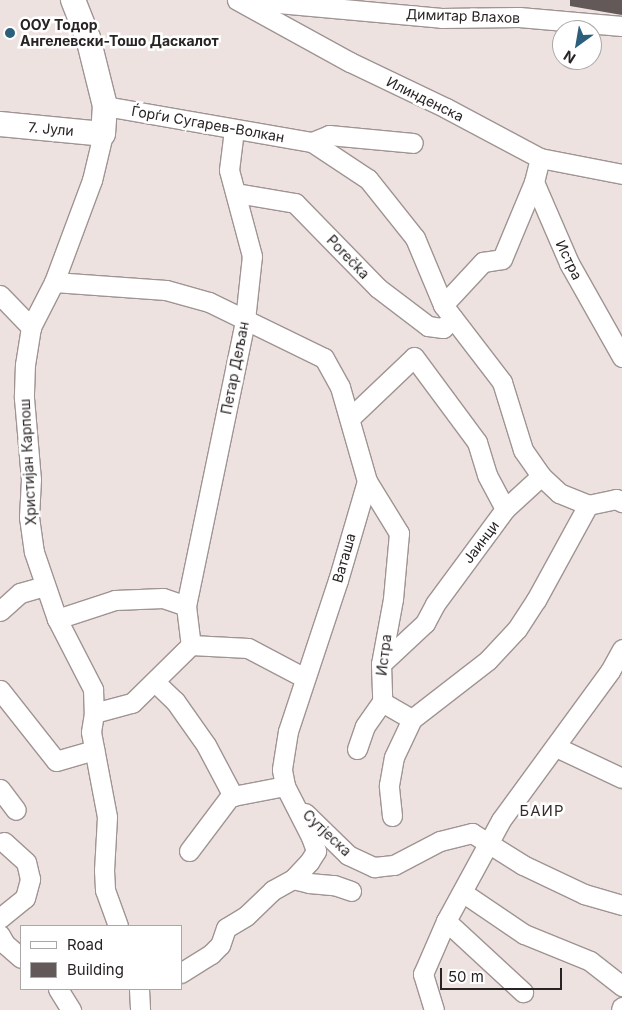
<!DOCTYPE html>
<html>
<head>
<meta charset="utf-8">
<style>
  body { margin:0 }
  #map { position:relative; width:622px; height:1010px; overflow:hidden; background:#eee2e1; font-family:Inter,sans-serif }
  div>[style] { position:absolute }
  .building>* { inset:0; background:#635958 }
  .roads { filter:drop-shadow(1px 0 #9f9493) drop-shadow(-1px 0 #9f9493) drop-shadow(0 1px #9f9493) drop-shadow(0 -1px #9f9493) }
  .minor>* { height:19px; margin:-9.5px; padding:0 9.5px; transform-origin:9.5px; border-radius:9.5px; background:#fff }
  .tertiary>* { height:24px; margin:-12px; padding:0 12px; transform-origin:12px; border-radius:12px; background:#fff }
  .dots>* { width:14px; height:14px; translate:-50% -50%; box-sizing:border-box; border:2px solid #fff; border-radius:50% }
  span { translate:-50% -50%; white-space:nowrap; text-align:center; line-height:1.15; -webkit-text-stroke:5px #fff; paint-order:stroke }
  .street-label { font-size:14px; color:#282423 }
  .poi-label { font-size:14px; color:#282423; font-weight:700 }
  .left { translate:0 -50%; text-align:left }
  .neighbourhood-label { font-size:15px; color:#362d2c; letter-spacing:1px }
  .legend { position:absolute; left:20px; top:925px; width:162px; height:65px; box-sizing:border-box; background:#fff; border:1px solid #a9a7a7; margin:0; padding:6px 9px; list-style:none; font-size:15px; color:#282423 }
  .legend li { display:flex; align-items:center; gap:10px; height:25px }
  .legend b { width:25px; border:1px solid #a9a7a7 }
  .north { position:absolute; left:552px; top:20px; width:50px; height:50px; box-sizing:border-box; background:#fff; border:1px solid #a9a7a7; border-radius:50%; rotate:212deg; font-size:14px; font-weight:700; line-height:20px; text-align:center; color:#282423 }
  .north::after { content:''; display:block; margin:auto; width:18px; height:22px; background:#2b5f7b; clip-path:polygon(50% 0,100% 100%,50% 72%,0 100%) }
  .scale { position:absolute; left:440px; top:968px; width:122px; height:22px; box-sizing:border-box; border:2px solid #282423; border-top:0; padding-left:6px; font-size:15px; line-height:18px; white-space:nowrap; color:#282423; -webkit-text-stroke:4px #fff; paint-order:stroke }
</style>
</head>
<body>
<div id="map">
  <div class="building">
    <i style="clip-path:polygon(570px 0,622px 0,622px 15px,570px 6px)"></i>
  </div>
  <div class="roads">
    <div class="minor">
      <i style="left:237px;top:0;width:129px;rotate:28.8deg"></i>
      <i style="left:350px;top:62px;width:106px;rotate:25.6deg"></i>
      <i style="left:446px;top:108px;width:106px;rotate:28deg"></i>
      <i style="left:540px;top:158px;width:84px;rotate:11deg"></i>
      <i style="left:245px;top:0;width:197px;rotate:5.2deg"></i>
      <i style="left:441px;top:18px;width:78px;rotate:-0.7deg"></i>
      <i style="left:519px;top:17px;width:103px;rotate:5deg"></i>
      <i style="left:105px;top:106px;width:210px;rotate:9.9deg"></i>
      <i style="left:312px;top:142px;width:67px;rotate:33.5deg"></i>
      <i style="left:368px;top:179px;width:75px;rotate:51.5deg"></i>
      <i style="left:415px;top:238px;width:73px;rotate:67.3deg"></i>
      <i style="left:443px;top:305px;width:97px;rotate:52.5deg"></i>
      <i style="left:502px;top:382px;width:71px;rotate:72.8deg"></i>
      <i style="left:523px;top:450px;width:32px;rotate:55deg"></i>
      <i style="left:541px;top:476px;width:25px;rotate:43deg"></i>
      <i style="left:559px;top:493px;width:31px;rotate:22deg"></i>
      <i style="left:588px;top:505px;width:29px;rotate:-12deg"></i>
      <i style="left:616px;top:499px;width:7px;rotate:27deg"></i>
      <i style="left:103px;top:134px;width:47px;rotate:103.4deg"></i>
      <i style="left:92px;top:180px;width:109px;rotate:110.4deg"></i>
      <i style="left:54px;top:282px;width:51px;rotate:117.1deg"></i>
      <i style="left:31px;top:327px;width:37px;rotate:99deg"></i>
      <i style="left:25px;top:364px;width:34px;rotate:92deg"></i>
      <i style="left:24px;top:398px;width:81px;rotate:85.1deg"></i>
      <i style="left:31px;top:479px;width:38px;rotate:93deg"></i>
      <i style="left:29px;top:517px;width:35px;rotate:82deg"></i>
      <i style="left:34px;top:552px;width:71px;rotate:71.1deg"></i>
      <i style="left:57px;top:619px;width:79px;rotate:62.8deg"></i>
      <i style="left:93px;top:689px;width:24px;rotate:88deg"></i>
      <i style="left:94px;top:713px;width:19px;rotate:99deg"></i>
      <i style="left:91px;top:732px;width:86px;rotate:79.3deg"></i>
      <i style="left:107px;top:817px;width:53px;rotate:93.2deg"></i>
      <i style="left:104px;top:870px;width:20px;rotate:87deg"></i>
      <i style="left:105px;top:890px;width:38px;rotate:70deg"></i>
      <i style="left:312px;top:142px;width:18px;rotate:-22deg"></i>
      <i style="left:329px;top:135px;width:84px;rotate:5.4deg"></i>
      <i style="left:540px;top:158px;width:25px;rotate:104deg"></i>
      <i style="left:534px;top:182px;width:88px;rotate:66.6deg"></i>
      <i style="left:569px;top:263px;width:108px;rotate:60.6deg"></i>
      <i style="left:236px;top:193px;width:60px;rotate:9.6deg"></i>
      <i style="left:295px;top:203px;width:119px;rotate:45.7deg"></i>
      <i style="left:378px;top:288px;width:63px;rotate:37.2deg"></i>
      <i style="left:428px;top:326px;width:15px;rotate:8deg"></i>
      <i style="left:443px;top:328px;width:14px;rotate:-45deg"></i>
      <i style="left:54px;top:282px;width:112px;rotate:4.1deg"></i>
      <i style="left:166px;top:290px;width:45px;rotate:15.6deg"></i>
      <i style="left:209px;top:302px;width:128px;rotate:26deg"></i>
      <i style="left:324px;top:358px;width:33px;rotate:61deg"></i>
      <i style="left:340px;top:387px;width:98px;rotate:74deg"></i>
      <i style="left:367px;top:481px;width:103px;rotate:106.3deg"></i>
      <i style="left:338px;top:580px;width:159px;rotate:108.3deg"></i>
      <i style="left:288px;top:731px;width:39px;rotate:99deg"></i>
      <i style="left:282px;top:770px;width:16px;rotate:79deg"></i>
      <i style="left:285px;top:786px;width:57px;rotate:63deg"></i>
      <i style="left:311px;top:837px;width:15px;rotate:70deg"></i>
      <i style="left:316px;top:851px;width:13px;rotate:122deg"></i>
      <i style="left:309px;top:862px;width:23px;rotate:133deg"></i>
      <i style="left:293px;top:879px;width:23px;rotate:151deg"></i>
      <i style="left:273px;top:890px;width:37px;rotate:136deg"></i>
      <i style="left:246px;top:916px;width:23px;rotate:149deg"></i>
      <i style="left:226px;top:928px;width:18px;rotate:109deg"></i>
      <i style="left:220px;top:945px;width:13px;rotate:135deg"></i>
      <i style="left:211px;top:954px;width:36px;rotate:148deg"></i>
      <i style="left:0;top:295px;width:45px;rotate:45.9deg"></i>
      <i style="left:443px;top:305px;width:59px;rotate:-47.1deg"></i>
      <i style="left:483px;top:262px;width:19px;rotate:-9deg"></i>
      <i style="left:502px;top:259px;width:83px;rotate:-67.4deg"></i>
      <i style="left:350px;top:418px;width:88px;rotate:-43.6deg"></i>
      <i style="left:414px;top:357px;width:106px;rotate:53.5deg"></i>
      <i style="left:477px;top:442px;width:34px;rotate:73deg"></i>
      <i style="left:487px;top:475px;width:38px;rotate:62deg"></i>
      <i style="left:367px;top:481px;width:61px;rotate:58.4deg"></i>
      <i style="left:399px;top:533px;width:66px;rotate:95.2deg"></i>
      <i style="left:393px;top:599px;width:66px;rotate:100.5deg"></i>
      <i style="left:381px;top:664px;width:38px;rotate:88deg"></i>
      <i style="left:382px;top:702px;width:34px;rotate:30deg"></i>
      <i style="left:186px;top:606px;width:292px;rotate:-78.3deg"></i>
      <i style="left:245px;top:320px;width:64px;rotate:-83.8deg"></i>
      <i style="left:252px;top:256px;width:89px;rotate:-105deg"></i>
      <i style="left:229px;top:170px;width:40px;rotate:-82.9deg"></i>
      <i style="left:0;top:611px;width:27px;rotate:-42deg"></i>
      <i style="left:20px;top:593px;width:26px;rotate:-16deg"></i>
      <i style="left:57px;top:619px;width:61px;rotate:-18.1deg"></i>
      <i style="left:115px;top:600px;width:48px;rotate:-2.4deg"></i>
      <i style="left:163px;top:598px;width:24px;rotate:19deg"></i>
      <i style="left:186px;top:606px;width:39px;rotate:83deg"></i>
      <i style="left:381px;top:664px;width:60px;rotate:-43deg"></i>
      <i style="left:425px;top:623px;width:21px;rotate:-62deg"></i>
      <i style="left:435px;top:604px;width:118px;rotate:-53.6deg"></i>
      <i style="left:505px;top:509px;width:49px;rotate:-42.5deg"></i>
      <i style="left:155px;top:682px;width:28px;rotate:44deg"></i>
      <i style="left:175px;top:701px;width:54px;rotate:54.8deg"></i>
      <i style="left:206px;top:745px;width:58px;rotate:62.1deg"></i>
      <i style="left:233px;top:796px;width:53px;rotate:-10.9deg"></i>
      <i style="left:0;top:690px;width:90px;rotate:51.7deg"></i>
      <i style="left:56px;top:761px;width:40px;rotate:-16deg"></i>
      <i style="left:94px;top:713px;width:39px;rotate:-15deg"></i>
      <i style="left:132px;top:703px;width:83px;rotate:-44.5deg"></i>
      <i style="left:191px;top:645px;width:57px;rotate:3deg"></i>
      <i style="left:248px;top:648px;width:64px;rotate:27.8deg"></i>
      <i style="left:556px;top:747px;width:73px;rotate:25.2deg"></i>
      <i style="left:357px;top:749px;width:24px;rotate:-71deg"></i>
      <i style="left:365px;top:726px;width:29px;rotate:-55deg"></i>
      <i style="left:0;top:789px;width:26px;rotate:53deg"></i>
      <i style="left:305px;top:813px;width:60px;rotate:44.3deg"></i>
      <i style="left:348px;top:855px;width:29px;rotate:25deg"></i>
      <i style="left:374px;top:867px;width:20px;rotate:-6deg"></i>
      <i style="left:394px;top:865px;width:52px;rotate:-27.6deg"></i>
      <i style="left:440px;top:841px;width:33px;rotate:-14deg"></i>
      <i style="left:472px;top:833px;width:60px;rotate:32.1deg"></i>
      <i style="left:523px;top:865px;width:68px;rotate:25.4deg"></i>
      <i style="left:584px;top:894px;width:40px;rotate:16deg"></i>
      <i style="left:392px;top:816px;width:31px;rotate:-96deg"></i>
      <i style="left:389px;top:785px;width:28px;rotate:-80deg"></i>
      <i style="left:394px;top:757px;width:42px;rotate:-64.7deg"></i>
      <i style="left:412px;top:719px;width:96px;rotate:-37.8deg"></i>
      <i style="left:488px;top:660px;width:42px;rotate:-46.9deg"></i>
      <i style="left:517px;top:629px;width:35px;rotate:-57deg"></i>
      <i style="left:536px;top:600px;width:108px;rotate:-61.3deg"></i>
      <i style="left:189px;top:851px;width:71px;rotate:-53deg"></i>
      <i style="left:293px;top:879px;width:16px;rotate:14deg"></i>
      <i style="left:309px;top:883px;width:25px;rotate:5deg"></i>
      <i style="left:334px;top:885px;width:18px;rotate:19deg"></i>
      <i style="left:462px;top:892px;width:75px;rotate:34.1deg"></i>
      <i style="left:524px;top:934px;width:71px;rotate:22.2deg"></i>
      <i style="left:590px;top:961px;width:41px;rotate:38deg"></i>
      <i style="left:0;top:918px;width:32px;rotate:-39deg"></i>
      <i style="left:25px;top:898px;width:20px;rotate:-75deg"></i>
      <i style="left:30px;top:879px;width:17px;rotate:-103deg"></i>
      <i style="left:26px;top:862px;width:30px;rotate:-138deg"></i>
      <i style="left:446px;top:921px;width:105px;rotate:42.7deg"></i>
      <i style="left:0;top:935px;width:10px;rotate:61deg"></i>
      <i style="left:5px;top:944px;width:21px;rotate:41deg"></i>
      <i style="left:58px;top:989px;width:25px;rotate:58deg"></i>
      <i style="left:139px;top:989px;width:21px;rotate:87deg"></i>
      <i style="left:434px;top:1010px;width:38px;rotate:-107deg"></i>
      <i style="left:423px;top:974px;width:58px;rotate:-66.5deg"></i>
      <i style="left:446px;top:921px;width:115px;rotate:-61.4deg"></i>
      <i style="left:501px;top:820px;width:185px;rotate:-53.8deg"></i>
      <i style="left:610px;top:671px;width:25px;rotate:-61deg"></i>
      <i style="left:621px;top:1010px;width:3px;rotate:-72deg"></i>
    </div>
    <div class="tertiary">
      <i style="left:0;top:124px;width:103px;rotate:5.5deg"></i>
      <i style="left:103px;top:134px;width:28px;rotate:-86deg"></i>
      <i style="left:105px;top:106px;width:70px;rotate:-104deg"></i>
      <i style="left:88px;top:38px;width:41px;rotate:-111.5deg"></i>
    </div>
  </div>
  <div class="dots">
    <i style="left:10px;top:33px;background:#2b5f7b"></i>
  </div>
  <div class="street-label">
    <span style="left:463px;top:16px;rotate:2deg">Димитар Влахов</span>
    <span style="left:425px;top:99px;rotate:26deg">Илинденска</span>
    <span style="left:208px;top:124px;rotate:10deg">Ѓорѓи Сугарев-Волкан</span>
    <span style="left:51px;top:129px;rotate:5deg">7. Јули</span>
    <span style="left:348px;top:257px;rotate:46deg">Porečka</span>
    <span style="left:569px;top:260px;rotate:64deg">Истра</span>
    <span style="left:235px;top:368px;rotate:-79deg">Петар Дељан</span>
    <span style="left:28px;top:462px;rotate:-93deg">Христијан Карпош</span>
    <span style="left:481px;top:542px;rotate:-53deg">Јаинци</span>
    <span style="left:344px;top:558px;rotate:-74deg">Ваташа</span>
    <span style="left:384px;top:655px;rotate:-83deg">Истра</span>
    <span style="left:327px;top:833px;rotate:43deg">Сутјеска</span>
  </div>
  <div class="poi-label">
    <span class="left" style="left:20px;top:33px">ООУ Тодор<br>Ангелевски-Тошо Даскалот</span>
  </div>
  <div class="neighbourhood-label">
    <span style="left:542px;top:811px">БАИР</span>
  </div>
  <ul class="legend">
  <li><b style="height:6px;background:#fff"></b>Road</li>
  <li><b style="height:14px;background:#635958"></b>Building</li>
  </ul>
  <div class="north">N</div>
  <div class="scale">50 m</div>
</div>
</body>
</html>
